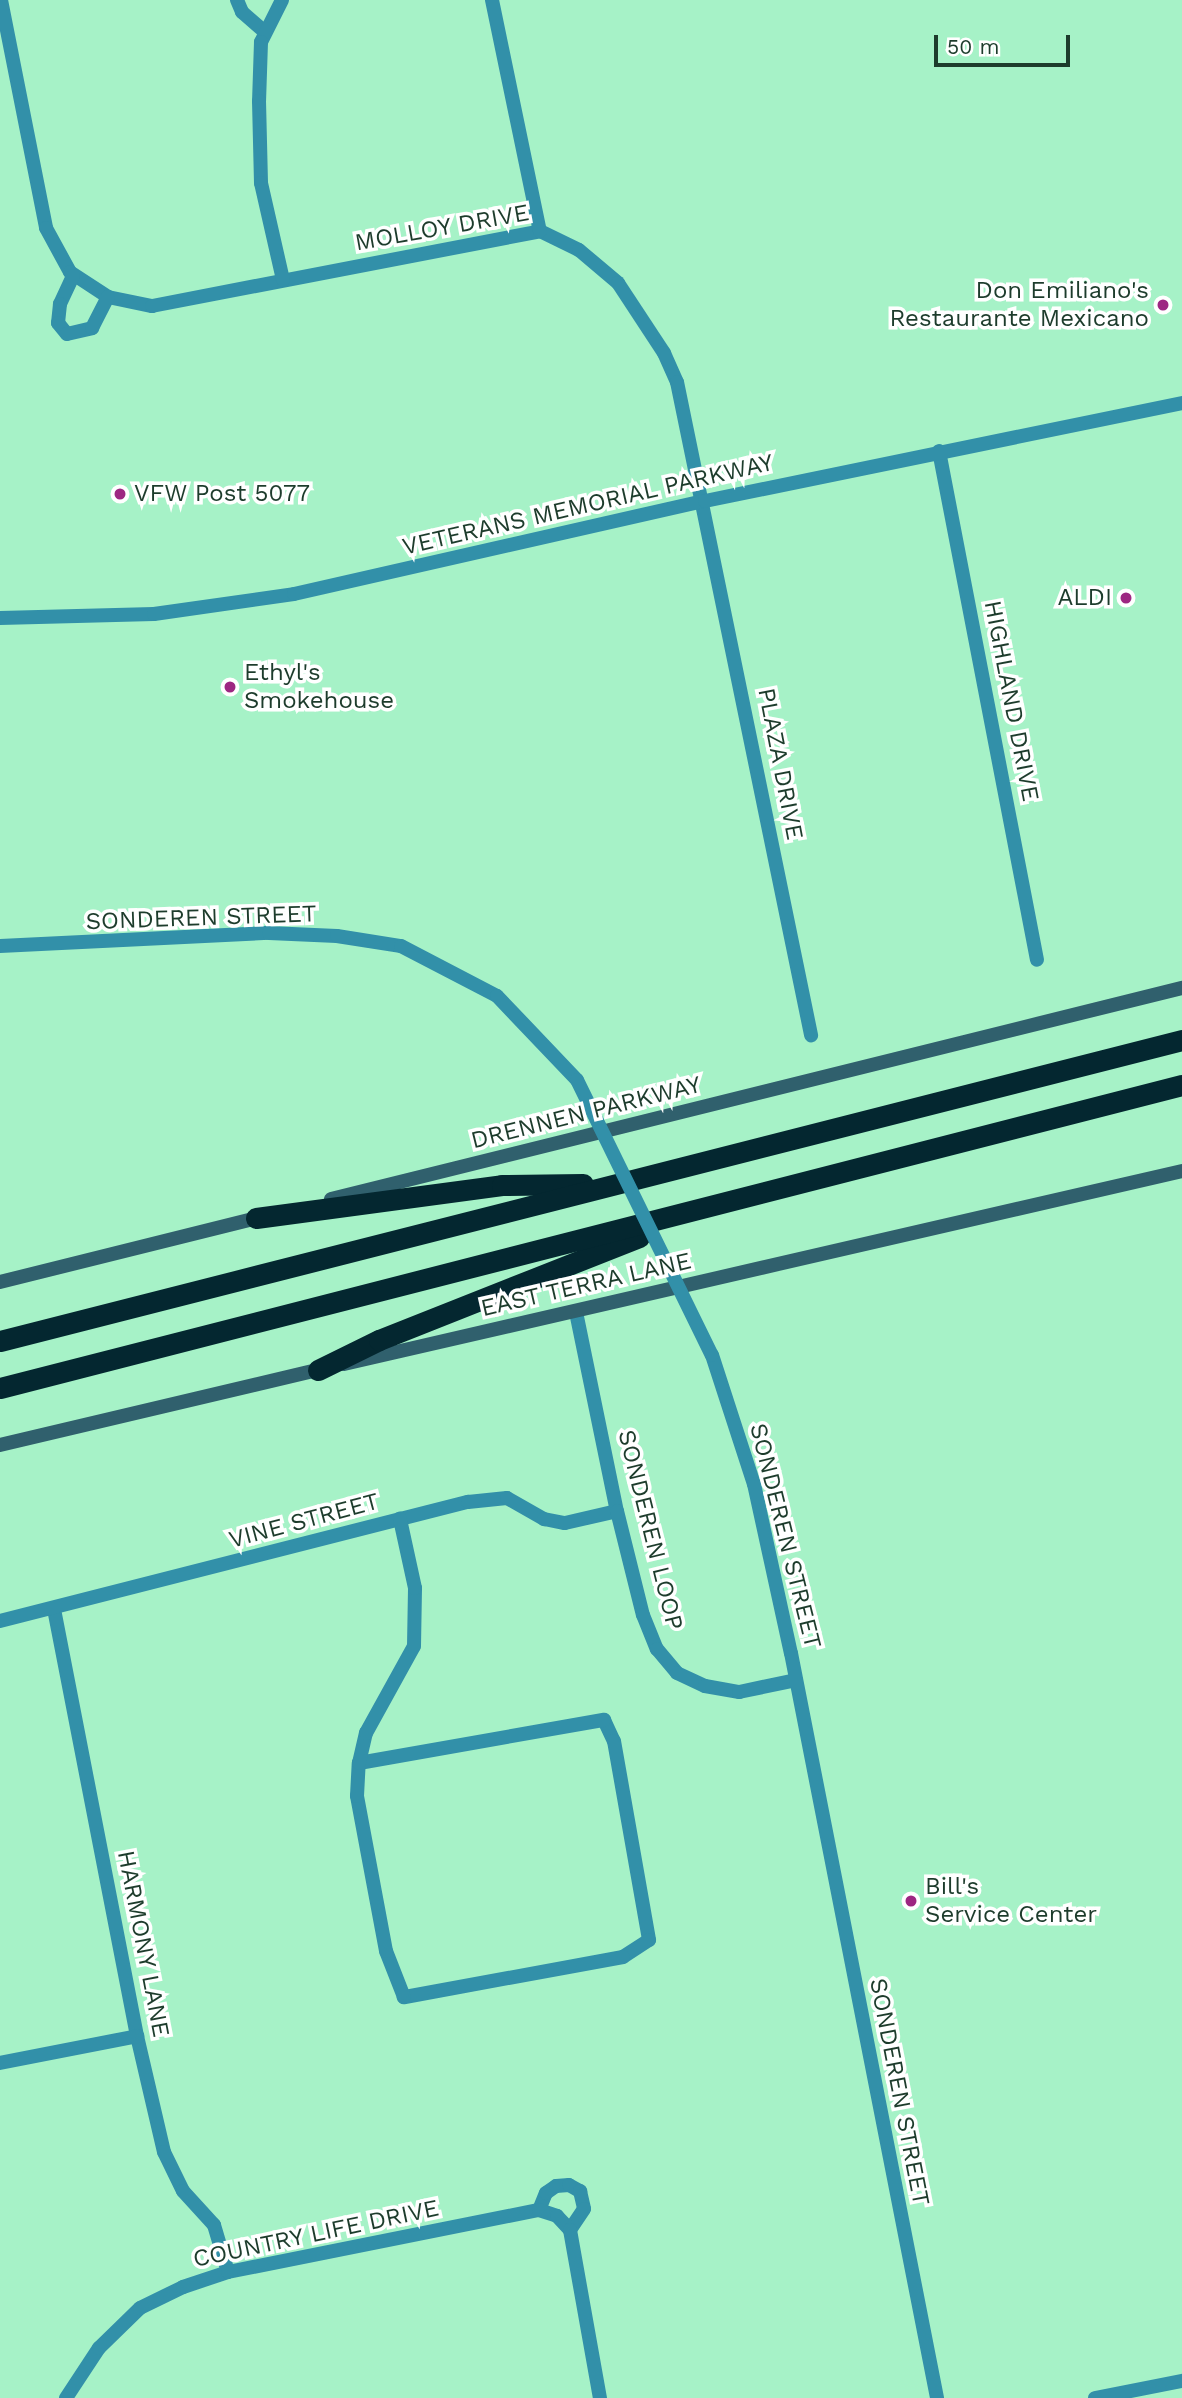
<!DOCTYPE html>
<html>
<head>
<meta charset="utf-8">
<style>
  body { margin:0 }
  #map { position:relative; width:1182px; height:2398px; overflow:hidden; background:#a6f2c7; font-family:"Work Sans",sans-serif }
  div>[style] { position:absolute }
  .minor>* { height:14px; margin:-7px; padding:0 7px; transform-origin:7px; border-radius:7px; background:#3290a9 }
  .tertiary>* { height:14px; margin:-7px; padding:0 7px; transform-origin:7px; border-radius:7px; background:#3290a9 }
  .secondary>* { height:14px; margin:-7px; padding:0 7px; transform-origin:7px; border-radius:7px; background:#30606d }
  .motorway>* { height:21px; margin:-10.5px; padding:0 10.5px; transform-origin:10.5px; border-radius:10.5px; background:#042730 }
  .tertiary-bridge>* { height:14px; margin:-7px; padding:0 7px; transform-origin:7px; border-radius:7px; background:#3290a9 }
  .dots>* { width:19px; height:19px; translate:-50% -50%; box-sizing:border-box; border:4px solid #fff; border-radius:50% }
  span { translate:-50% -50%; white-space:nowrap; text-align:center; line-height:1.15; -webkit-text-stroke:7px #fff; paint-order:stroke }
  .street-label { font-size:24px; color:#1d3c2c }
  .poi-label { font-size:24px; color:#1d3c2c }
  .right { translate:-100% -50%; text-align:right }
  .left { translate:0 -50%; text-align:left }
  .scale { position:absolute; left:934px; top:35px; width:136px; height:32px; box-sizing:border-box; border:4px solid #1d3c2c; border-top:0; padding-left:9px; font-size:21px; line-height:24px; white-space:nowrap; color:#1d3c2c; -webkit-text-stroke:5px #fff; paint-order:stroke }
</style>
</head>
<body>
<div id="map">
  <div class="minor">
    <i style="left:1px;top:0;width:232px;rotate:78.8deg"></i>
    <i style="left:46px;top:228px;width:50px;rotate:61.4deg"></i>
    <i style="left:70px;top:272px;width:45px;rotate:33.3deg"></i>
    <i style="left:108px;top:297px;width:45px;rotate:11.6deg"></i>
    <i style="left:152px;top:306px;width:395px;rotate:-10.9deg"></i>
    <i style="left:540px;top:231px;width:43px;rotate:26deg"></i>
    <i style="left:579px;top:250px;width:51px;rotate:40.2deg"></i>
    <i style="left:618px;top:283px;width:84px;rotate:56.7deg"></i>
    <i style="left:664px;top:353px;width:32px;rotate:66deg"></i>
    <i style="left:677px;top:382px;width:667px;rotate:78.4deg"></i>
    <i style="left:237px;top:0;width:13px;rotate:67deg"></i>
    <i style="left:242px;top:12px;width:29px;rotate:41deg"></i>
    <i style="left:282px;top:0;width:47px;rotate:116.6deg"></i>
    <i style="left:261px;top:42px;width:59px;rotate:91.9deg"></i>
    <i style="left:259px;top:101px;width:82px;rotate:88.6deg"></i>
    <i style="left:261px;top:183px;width:99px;rotate:77.2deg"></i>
    <i style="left:492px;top:0;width:236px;rotate:78.3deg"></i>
    <i style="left:73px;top:276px;width:31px;rotate:115deg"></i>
    <i style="left:60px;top:304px;width:19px;rotate:96deg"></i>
    <i style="left:58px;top:323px;width:14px;rotate:51deg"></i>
    <i style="left:67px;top:334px;width:26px;rotate:-13deg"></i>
    <i style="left:92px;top:328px;width:35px;rotate:-63deg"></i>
    <i style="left:939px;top:451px;width:518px;rotate:79.1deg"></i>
    <i style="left:54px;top:1609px;width:435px;rotate:79deg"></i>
    <i style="left:137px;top:2036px;width:119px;rotate:76.9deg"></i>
    <i style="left:164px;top:2152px;width:43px;rotate:64deg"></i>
    <i style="left:183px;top:2191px;width:46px;rotate:47.6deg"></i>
    <i style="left:214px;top:2225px;width:49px;rotate:73.4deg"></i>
    <i style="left:0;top:1621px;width:483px;rotate:-14.3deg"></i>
    <i style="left:468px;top:1502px;width:39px;rotate:-6deg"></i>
    <i style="left:507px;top:1498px;width:43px;rotate:29.6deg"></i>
    <i style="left:544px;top:1519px;width:21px;rotate:11deg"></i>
    <i style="left:565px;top:1523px;width:53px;rotate:-13deg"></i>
    <i style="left:604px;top:1720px;width:23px;rotate:65deg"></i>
    <i style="left:614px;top:1741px;width:202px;rotate:80deg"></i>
    <i style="left:649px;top:1940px;width:31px;rotate:147deg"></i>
    <i style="left:623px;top:1957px;width:223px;rotate:169.6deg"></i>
    <i style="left:404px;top:1997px;width:49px;rotate:-111.4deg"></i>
    <i style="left:386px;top:1951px;width:158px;rotate:-100.6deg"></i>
    <i style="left:357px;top:1796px;width:33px;rotate:-87deg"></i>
    <i style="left:359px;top:1763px;width:249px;rotate:-10deg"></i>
    <i style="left:359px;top:1763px;width:31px;rotate:-77deg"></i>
    <i style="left:366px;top:1733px;width:99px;rotate:-61.1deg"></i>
    <i style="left:414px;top:1646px;width:58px;rotate:-89deg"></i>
    <i style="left:415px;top:1588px;width:71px;rotate:-102.3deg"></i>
    <i style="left:0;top:2063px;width:140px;rotate:-11.1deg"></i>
    <i style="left:539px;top:2210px;width:18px;rotate:-68deg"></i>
    <i style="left:546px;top:2193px;width:12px;rotate:-35deg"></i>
    <i style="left:556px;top:2186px;width:13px;rotate:-4deg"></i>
    <i style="left:569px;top:2185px;width:13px;rotate:29deg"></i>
    <i style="left:580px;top:2191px;width:18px;rotate:77deg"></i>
    <i style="left:584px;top:2209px;width:25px;rotate:124deg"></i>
    <i style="left:66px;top:2398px;width:60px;rotate:-56.6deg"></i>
    <i style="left:99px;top:2348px;width:57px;rotate:-44.3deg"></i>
    <i style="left:140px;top:2308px;width:48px;rotate:-26deg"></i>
    <i style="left:183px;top:2287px;width:47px;rotate:-18.4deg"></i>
    <i style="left:228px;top:2272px;width:317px;rotate:-11.3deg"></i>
    <i style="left:539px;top:2210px;width:19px;rotate:18deg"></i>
    <i style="left:557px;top:2216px;width:19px;rotate:47deg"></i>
    <i style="left:570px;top:2230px;width:171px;rotate:79.9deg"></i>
    <i style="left:1095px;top:2398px;width:89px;rotate:-11.1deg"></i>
  </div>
  <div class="tertiary">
    <i style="left:0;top:618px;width:154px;rotate:-1.5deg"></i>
    <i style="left:154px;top:614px;width:141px;rotate:-8.1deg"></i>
    <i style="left:294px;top:594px;width:421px;rotate:-12.8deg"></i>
    <i style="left:705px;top:501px;width:487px;rotate:-11.6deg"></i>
    <i style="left:0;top:946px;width:269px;rotate:-2.8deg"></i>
    <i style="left:269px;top:933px;width:68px;rotate:2.5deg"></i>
    <i style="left:337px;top:936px;width:65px;rotate:8.9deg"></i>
    <i style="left:401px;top:946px;width:108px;rotate:27.5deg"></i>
    <i style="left:497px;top:996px;width:116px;rotate:46.4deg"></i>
    <i style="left:576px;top:1312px;width:203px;rotate:78.4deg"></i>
    <i style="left:617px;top:1511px;width:107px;rotate:76deg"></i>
    <i style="left:643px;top:1615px;width:37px;rotate:68deg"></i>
    <i style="left:657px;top:1649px;width:31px;rotate:50deg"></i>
    <i style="left:677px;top:1673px;width:31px;rotate:25deg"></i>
    <i style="left:705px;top:1686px;width:35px;rotate:10deg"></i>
    <i style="left:739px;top:1692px;width:58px;rotate:-11.9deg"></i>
    <i style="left:712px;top:1355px;width:136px;rotate:72deg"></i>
    <i style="left:754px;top:1484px;width:173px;rotate:77.7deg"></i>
    <i style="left:791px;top:1653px;width:759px;rotate:78.91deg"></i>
  </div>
  <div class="secondary">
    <i style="left:331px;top:1199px;width:877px;rotate:-13.93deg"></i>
    <i style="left:0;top:1282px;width:272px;rotate:-14deg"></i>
    <i style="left:344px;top:1364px;width:860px;rotate:-12.97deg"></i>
    <i style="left:0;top:1445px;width:334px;rotate:-13.3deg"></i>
  </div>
  <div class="motorway">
    <i style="left:256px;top:1218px;width:248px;rotate:-7.6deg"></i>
    <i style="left:502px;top:1185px;width:81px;rotate:-0.7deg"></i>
    <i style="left:0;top:1341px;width:1220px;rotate:-14.29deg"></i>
    <i style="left:318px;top:1370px;width:68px;rotate:-26.2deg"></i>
    <i style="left:379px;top:1340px;width:280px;rotate:-21.6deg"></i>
    <i style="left:0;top:1388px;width:1220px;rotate:-14.38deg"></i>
  </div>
  <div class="tertiary-bridge">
    <i style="left:577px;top:1080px;width:306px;rotate:63.9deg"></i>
  </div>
  <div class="dots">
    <i style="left:1163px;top:305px;background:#9d2782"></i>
    <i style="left:120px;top:494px;background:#9d2782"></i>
    <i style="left:1126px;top:598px;background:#9d2782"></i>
    <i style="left:230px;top:687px;background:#9d2782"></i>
    <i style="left:911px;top:1901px;background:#9d2782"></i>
  </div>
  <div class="street-label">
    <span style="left:442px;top:228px;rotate:-10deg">MOLLOY DRIVE</span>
    <span style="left:588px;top:505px;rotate:-13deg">VETERANS MEMORIAL PARKWAY</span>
    <span style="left:1011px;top:701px;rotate:79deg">HIGHLAND DRIVE</span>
    <span style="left:780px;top:764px;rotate:79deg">PLAZA DRIVE</span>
    <span style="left:201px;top:918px;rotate:-2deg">SONDEREN STREET</span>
    <span style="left:586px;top:1113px;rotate:-14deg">DRENNEN PARKWAY</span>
    <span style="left:586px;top:1285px;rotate:-13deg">EAST TERRA LANE</span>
    <span style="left:304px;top:1521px;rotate:-15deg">VINE STREET</span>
    <span style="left:650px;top:1530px;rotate:76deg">SONDEREN LOOP</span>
    <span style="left:785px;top:1536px;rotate:76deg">SONDEREN STREET</span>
    <span style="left:143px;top:1944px;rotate:79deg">HARMONY LANE</span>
    <span style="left:899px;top:2092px;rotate:79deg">SONDEREN STREET</span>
    <span style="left:316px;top:2234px;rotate:-12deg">COUNTRY LIFE DRIVE</span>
  </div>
  <div class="poi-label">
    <span class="right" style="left:1149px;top:305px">Don Emiliano's<br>Restaurante Mexicano</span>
    <span class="left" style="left:134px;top:494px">VFW Post 5077</span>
    <span class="right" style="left:1112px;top:598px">ALDI</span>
    <span class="left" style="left:244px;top:687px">Ethyl's<br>Smokehouse</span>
    <span class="left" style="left:925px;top:1901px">Bill's<br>Service Center</span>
  </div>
  <div class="scale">50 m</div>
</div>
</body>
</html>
